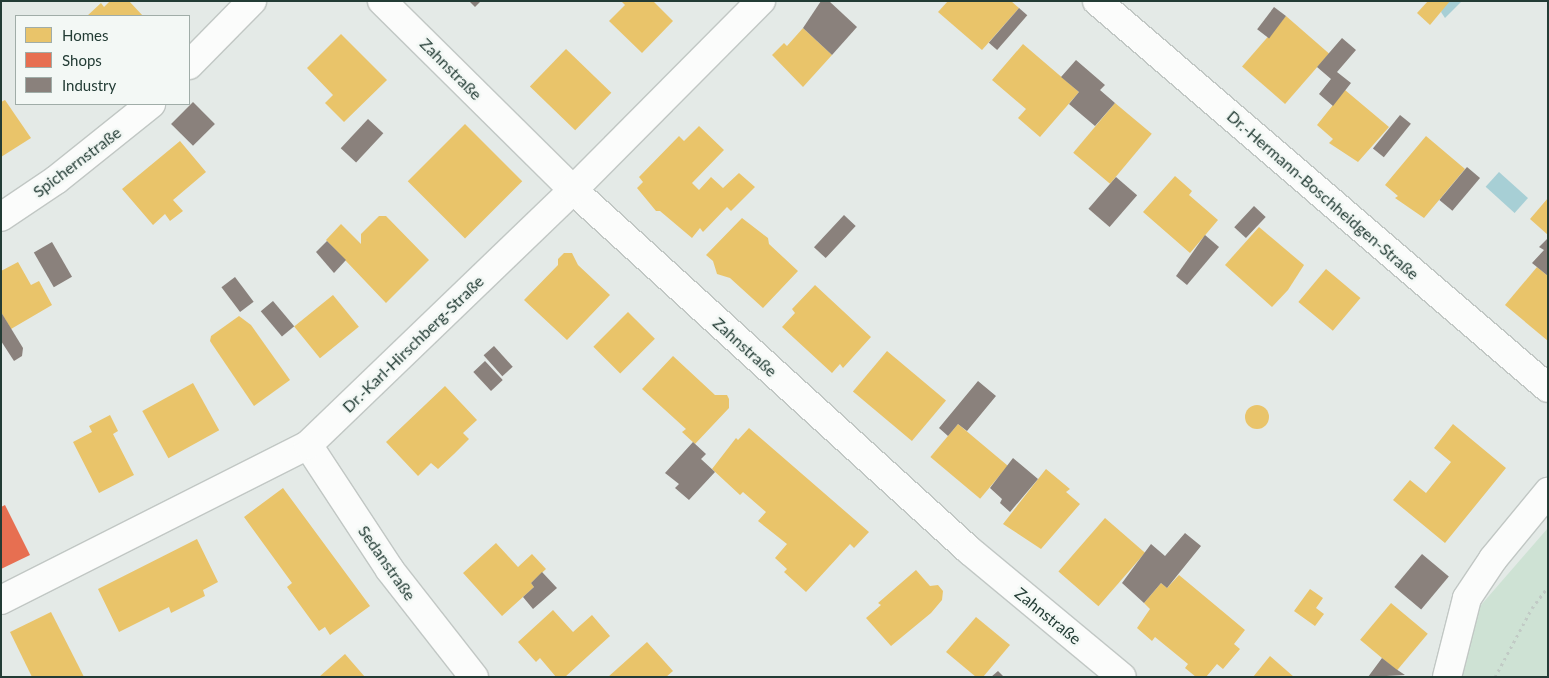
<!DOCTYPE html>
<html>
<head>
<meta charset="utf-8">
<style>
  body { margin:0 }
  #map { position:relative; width:1549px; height:678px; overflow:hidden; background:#e4eae7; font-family:Lato,sans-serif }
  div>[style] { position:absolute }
  .green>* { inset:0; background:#cee2d4 }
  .water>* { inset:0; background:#a7cfd5; transform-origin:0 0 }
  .homes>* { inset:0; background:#e9c46a; transform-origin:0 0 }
  .round { border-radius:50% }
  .shops>* { inset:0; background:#e76f51 }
  .industry>* { inset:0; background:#8a817c; transform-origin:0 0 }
  .path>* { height:3px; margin-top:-1.5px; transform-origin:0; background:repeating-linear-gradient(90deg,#c1cac5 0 2.5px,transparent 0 6.5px) }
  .roads { filter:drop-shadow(1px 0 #c1c7c4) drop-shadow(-1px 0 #c1c7c4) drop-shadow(0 1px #c1c7c4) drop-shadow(0 -1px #c1c7c4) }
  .minor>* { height:28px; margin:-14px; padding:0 14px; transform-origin:14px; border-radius:14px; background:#fbfcfb }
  span { translate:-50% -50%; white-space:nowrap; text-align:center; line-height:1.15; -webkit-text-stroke:5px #f3f8f5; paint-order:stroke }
  .street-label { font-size:16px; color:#233c35 }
  .frame { position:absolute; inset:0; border:2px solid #233c35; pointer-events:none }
  .legend { position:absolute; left:15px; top:15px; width:175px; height:90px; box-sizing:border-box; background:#f3f8f5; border:1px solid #a0ada8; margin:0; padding:6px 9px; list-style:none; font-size:15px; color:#233c35 }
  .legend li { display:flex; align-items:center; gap:10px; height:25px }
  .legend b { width:25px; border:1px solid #a0ada8 }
</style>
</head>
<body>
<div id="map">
  <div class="green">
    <i style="clip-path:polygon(1548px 528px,1548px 677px,1456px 677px,1468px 620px)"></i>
  </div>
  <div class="water">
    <i style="clip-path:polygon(1445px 1px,1462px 1px,1445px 18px,1441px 12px)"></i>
    <i style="left:1499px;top:172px;width:39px;height:20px;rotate:42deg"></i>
  </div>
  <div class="homes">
    <i style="clip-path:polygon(110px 1px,129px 1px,143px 16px,87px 16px,101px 3px,104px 7px)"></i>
    <i style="clip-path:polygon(621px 1px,653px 1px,673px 21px,642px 53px,609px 21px,625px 5px)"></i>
    <i style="clip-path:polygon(948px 1px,1011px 1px,1019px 8px,982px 50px,938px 12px)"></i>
    <i style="clip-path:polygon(1428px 1px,1450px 1px,1430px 25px,1417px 13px)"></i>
    <i style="left:1286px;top:16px;width:57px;height:67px;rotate:41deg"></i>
    <i style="clip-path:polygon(803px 28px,832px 55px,803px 87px,772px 55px,784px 43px,787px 46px)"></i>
    <i style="clip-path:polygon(341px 34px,387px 80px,344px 122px,325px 103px,333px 95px,307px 68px)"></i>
    <i style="clip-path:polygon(1023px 44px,1079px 92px,1040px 137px,1018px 118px,1026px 109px,992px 80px)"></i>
    <i style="left:566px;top:49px;width:63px;height:52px;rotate:44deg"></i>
    <i style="clip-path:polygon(1345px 90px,1389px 127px,1358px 162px,1329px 143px,1333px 139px,1317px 125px)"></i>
    <i style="clip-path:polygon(5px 100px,31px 138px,1px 157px,1px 102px)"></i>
    <i style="left:1115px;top:103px;width:48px;height:65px;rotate:40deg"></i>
    <i style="left:465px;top:124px;width:81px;height:81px;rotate:45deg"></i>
    <i style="clip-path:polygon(699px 126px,724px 150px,692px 183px,699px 190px,711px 177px,723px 188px,739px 173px,755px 187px,731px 211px,727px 207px,703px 232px,700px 228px,692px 238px,660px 211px,656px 211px,637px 188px,643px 182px,639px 177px,679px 136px,684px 141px)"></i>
    <i style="clip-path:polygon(1426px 136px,1465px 169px,1424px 218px,1395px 198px,1398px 196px,1385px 185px)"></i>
    <i style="clip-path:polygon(180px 141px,206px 172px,173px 200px,183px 211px,170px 221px,165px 214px,153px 225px,122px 189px)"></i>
    <i style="clip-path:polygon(1175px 176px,1192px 191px,1189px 195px,1218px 220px,1190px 253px,1143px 212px)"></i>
    <i style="clip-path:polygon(1548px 198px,1548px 235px,1530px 219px)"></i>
    <i style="clip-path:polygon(379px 216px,386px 216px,429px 260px,386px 303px,326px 240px,341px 224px,361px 244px,361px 234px)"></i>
    <i style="clip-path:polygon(742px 218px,768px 238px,769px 244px,798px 271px,763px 308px,730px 278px,717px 274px,713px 261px,706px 255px)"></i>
    <i style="clip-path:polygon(1259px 227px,1304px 265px,1288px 290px,1272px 307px,1225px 265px)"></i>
    <i style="clip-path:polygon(564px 253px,572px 253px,578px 265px,610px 295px,567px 340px,524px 300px,558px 265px,558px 259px)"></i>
    <i style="clip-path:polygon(18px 262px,31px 285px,39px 281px,52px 305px,11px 329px,1px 312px,1px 271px)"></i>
    <i style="clip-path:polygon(1537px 267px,1548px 276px,1548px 341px,1505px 305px)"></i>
    <i style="left:1326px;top:269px;width:45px;height:43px;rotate:40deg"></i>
    <i style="clip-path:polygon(815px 285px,871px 337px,843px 368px,840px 364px,832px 373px,782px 327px,795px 313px,792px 309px)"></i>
    <i style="left:333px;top:295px;width:41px;height:50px;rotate:51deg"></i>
    <i style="left:628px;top:312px;width:38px;height:49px;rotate:45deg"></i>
    <i style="clip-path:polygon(239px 316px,251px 325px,290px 380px,254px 406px,210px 341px,211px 336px)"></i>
    <i style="left:887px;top:351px;width:77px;height:53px;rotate:40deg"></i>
    <i style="clip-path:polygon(673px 356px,715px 395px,727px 395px,729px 399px,729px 408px,695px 444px,682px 432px,686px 429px,642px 389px)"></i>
    <i style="left:193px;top:383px;width:54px;height:58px;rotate:61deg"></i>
    <i style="clip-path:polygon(445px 386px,477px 420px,463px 433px,469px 439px,454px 454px,438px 469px,431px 463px,418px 476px,386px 442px)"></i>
    <i class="round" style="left:1245px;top:405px;width:24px;height:24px"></i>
    <i style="clip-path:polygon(110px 415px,118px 431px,113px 434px,134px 475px,99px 493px,73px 442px,92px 432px,89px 426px)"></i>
    <i style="left:958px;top:424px;width:65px;height:43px;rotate:40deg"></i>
    <i style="clip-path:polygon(1453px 424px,1506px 468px,1445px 543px,1393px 500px,1410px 480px,1426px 493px,1451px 462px,1434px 448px)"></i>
    <i style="clip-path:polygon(749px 428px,869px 532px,854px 548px,850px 544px,806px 592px,784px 572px,787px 569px,775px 558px,787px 544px,758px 521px,766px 512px,743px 492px,740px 495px,712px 469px,736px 438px,738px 440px)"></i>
    <i style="clip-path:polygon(1046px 469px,1070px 489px,1066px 492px,1080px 504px,1041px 549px,1003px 524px)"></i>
    <i style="clip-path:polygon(283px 488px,370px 606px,330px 635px,325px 627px,319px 631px,287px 587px,292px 583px,244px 517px)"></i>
    <i style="left:1105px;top:518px;width:53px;height:71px;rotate:41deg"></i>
    <i style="clip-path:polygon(197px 539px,218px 582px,203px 590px,205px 596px,171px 613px,169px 607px,119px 632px,98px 589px)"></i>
    <i style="clip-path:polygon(496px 543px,518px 567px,532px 554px,546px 569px,531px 583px,534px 587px,502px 616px,463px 573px)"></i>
    <i style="clip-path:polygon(916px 570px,930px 586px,938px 585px,943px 591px,942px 600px,931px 613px,891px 646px,866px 618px,881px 605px,878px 603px)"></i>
    <i style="clip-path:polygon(1179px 575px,1245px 630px,1234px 644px,1240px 649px,1223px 669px,1217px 664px,1206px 677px,1196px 677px,1185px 668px,1188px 664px,1155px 637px,1152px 641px,1137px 628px,1150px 609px,1144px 603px,1161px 583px,1167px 588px)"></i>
    <i style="clip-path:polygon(1310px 589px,1323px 598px,1316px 608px,1324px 614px,1315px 626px,1294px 611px)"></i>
    <i style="left:1391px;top:603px;width:48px;height:48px;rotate:40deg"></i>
    <i style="clip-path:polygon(553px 610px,573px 632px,592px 615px,610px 636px,565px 677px,556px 677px,540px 658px,536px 662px,518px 642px)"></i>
    <i style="clip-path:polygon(51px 612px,79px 667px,84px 677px,32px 677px,10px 632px)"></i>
    <i style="clip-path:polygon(976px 617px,1010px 645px,983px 677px,976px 677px,946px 652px)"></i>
    <i style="clip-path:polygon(647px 642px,673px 671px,666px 677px,608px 677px)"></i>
    <i style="clip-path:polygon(345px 654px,365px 677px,319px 677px)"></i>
    <i style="clip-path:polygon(1270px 656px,1294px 677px,1253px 677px)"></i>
  </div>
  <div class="shops">
    <i style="clip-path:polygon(5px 505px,30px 555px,1px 569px,1px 507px)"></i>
  </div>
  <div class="industry">
    <i style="clip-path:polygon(469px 1px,481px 1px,475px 7px)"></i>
    <i style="clip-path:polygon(821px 1px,829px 1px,857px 27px,832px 55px,803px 28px)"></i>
    <i style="left:1274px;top:7px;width:15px;height:28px;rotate:37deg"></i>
    <i style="left:1019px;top:8px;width:11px;height:46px;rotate:41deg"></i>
    <i style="clip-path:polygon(1342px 38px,1356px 50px,1337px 72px,1351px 83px,1333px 106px,1319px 94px,1331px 79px,1317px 67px)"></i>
    <i style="clip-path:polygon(1076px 60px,1105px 85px,1100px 90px,1115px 103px,1095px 126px,1069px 104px,1079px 92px,1061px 77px)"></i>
    <i style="left:193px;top:102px;width:31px;height:31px;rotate:45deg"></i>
    <i style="left:1400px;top:115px;width:14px;height:43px;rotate:39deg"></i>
    <i style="left:368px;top:119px;width:21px;height:40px;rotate:43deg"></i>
    <i style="left:1467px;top:167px;width:17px;height:43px;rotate:40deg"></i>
    <i style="left:1116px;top:177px;width:28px;height:42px;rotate:41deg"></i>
    <i style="left:1254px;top:206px;width:16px;height:29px;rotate:43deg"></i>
    <i style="left:844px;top:215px;width:16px;height:44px;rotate:43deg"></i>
    <i style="clip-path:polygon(1205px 235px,1219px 247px,1187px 285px,1176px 276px)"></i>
    <i style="clip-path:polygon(1548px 238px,1548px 276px,1532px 263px,1544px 250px,1539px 247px)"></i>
    <i style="clip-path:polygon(327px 241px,346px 260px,334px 273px,316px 252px)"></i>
    <i style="left:52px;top:242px;width:40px;height:21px;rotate:60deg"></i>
    <i style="left:235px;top:277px;width:31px;height:17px;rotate:53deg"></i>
    <i style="left:273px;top:301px;width:33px;height:16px;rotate:50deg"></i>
    <i style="clip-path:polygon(1px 312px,23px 348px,22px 356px,14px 361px,1px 341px)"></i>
    <i style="left:494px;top:346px;width:28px;height:14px;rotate:48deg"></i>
    <i style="left:485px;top:361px;width:26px;height:16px;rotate:47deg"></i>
    <i style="clip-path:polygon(978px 381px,996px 396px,967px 431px,958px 424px,948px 436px,939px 428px)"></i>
    <i style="clip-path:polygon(693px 442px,706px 454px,701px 459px,715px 472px,689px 500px,675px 488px,679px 484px,665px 473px)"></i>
    <i style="clip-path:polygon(1013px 458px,1038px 479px,1010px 512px,1000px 503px,1002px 499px,990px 488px)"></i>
    <i style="clip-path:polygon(1185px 533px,1201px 546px,1167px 588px,1161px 583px,1144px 603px,1122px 583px,1151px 544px,1165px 556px)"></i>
    <i style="left:1422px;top:554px;width:35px;height:43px;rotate:40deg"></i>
    <i style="clip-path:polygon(542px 572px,557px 588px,533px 609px,523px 597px,534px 587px,531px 583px)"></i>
    <i style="clip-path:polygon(1382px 658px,1396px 669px,1405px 675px,1368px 677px)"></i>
    <i style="clip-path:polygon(998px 671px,1004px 677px,991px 677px)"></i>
  </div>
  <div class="path">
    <i style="left:1495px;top:677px;width:78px;rotate:-61.8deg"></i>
    <i style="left:1532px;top:608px;width:26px;rotate:-53deg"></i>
  </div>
  <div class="roads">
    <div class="minor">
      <i style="left:382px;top:1px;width:269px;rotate:44.7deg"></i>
      <i style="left:573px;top:190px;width:537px;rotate:42.28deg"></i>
      <i style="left:970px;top:551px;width:197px;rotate:39.7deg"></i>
      <i style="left:1097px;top:1px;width:594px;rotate:40.63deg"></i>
      <i style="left:189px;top:65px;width:90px;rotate:-45.5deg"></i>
      <i style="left:1px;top:217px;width:66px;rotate:-33.9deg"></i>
      <i style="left:56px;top:180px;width:122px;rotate:-38.7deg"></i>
      <i style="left:308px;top:445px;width:149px;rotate:56.7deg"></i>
      <i style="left:390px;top:570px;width:136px;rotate:51.9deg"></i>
      <i style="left:1px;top:600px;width:344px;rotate:-26.8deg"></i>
      <i style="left:308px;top:445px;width:368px;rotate:-43.9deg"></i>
      <i style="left:573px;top:190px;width:267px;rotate:-45.2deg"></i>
      <i style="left:1447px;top:677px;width:81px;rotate:-75.8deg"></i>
      <i style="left:1467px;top:598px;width:47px;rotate:-56.3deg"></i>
      <i style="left:1493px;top:559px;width:87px;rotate:-50.6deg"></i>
    </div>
  </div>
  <div class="street-label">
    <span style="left:451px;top:69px;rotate:45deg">Zahnstraße</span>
    <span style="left:77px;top:162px;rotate:-37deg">Spichernstraße</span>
    <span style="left:1323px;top:195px;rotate:41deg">Dr.-Hermann-Boschheidgen-Straße</span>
    <span style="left:413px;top:344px;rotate:-44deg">Dr.-Karl-Hirschberg-Straße</span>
    <span style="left:745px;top:347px;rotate:42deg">Zahnstraße</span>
    <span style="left:387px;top:563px;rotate:55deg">Sedanstraße</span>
    <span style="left:1048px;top:616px;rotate:39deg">Zahnstraße</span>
  </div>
  <div class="frame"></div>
  <ul class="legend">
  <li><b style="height:14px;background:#e9c46a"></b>Homes</li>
  <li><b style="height:14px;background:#e76f51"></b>Shops</li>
  <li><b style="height:14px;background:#8a817c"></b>Industry</li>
  </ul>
</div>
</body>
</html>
